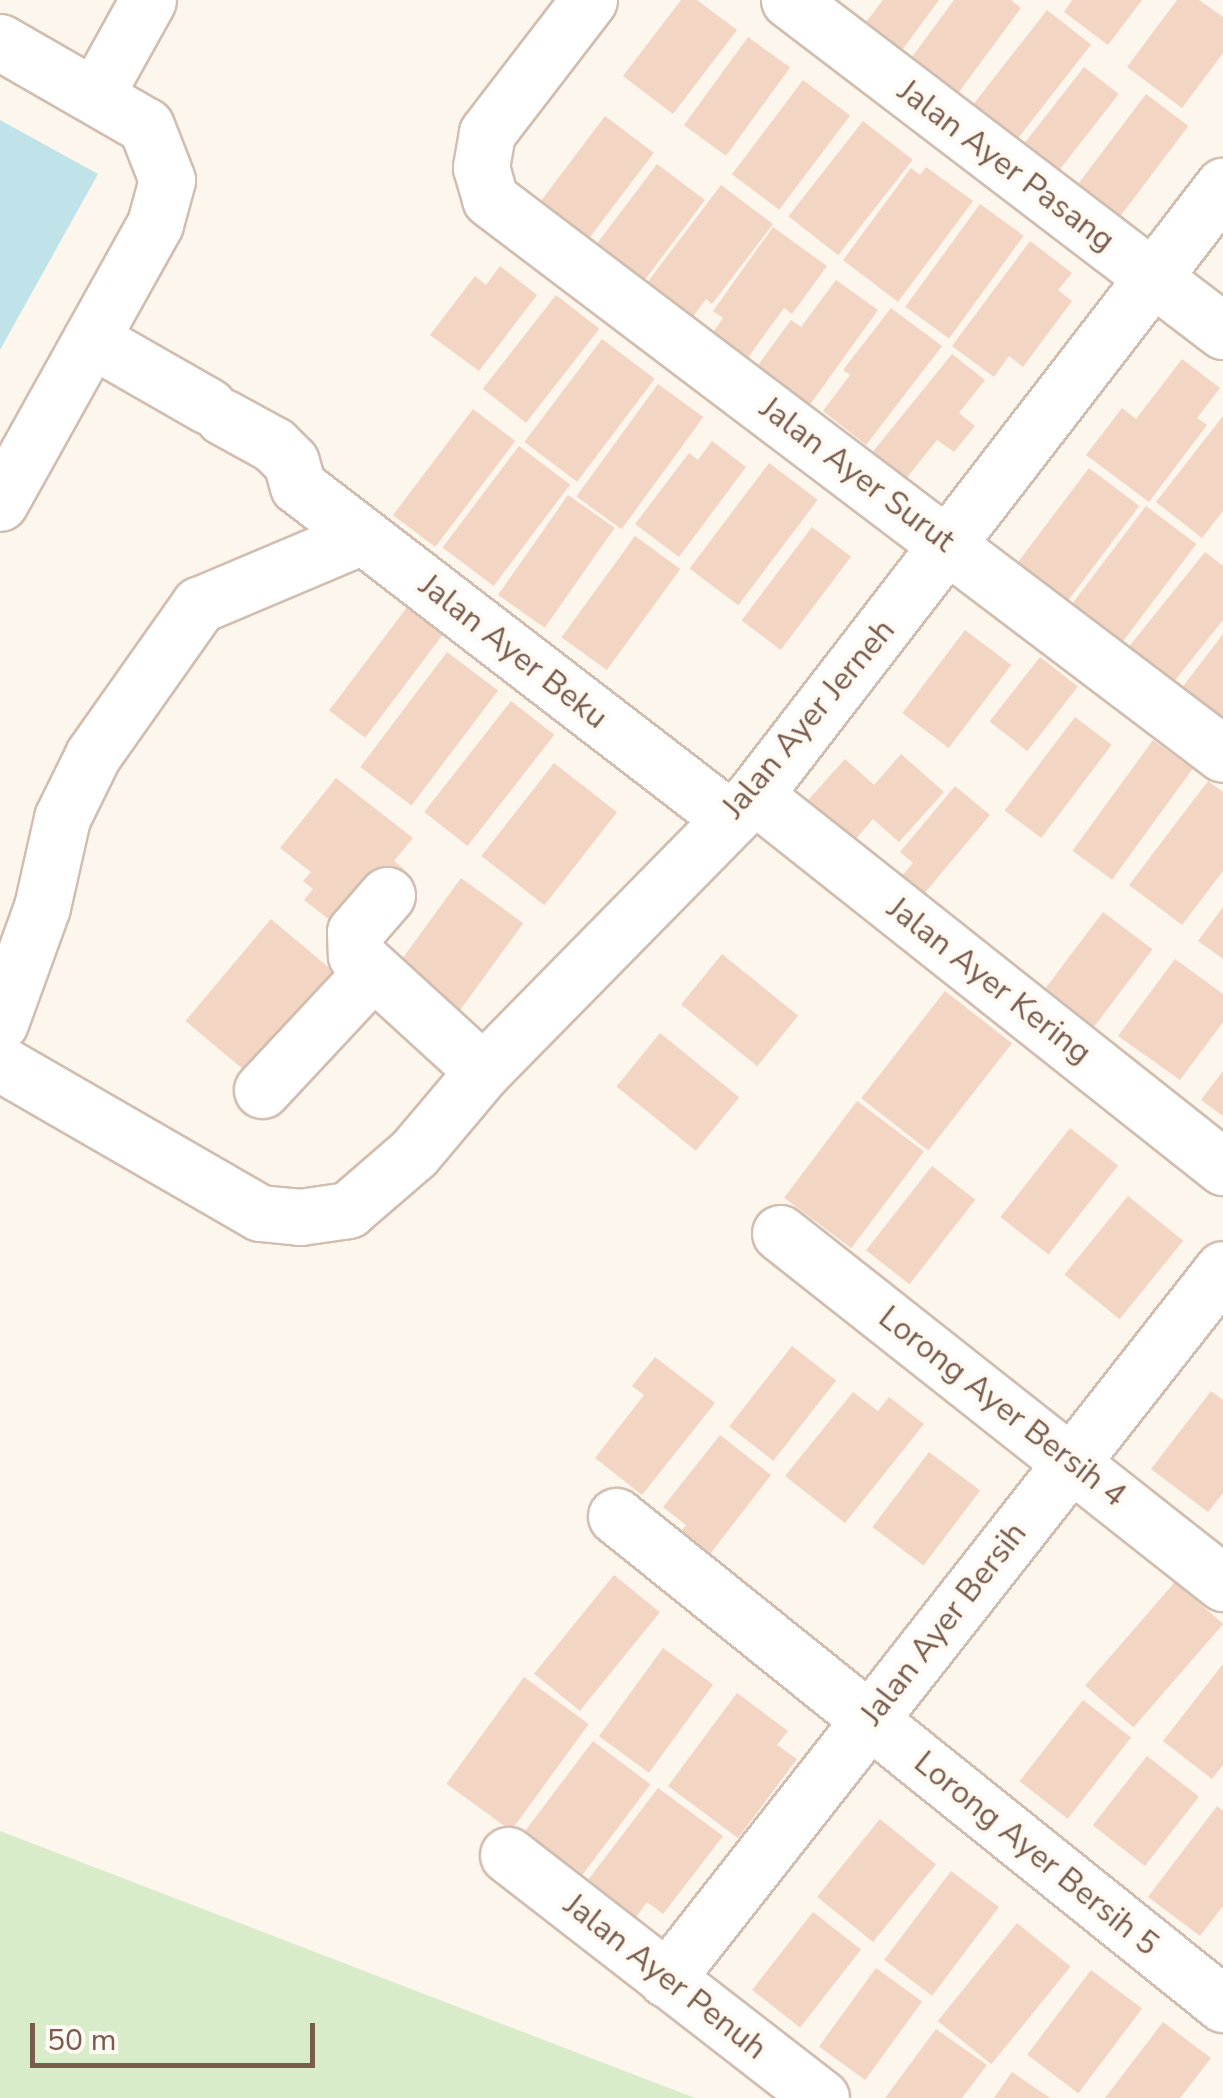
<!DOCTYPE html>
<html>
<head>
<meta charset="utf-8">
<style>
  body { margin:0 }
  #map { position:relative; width:1223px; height:2098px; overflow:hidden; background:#fdf6ec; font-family:"Nunito Sans",sans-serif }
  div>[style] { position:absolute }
  .green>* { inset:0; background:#d8ecc9 }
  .water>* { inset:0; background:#bfe3e8 }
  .building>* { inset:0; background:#f3d5c3; transform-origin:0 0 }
  .roads { filter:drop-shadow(2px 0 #d1beb0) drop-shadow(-2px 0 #d1beb0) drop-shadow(0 2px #d1beb0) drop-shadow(0 -2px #d1beb0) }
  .minor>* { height:55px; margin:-27.5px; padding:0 27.5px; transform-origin:27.5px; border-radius:27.5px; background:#fff }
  span { translate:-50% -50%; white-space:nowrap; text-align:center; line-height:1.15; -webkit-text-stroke:8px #fffaf3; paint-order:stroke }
  .street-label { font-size:32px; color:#7a5c4d }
  .scale { position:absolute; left:30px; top:2023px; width:285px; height:45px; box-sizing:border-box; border:5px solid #7a5c4d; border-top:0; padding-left:12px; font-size:30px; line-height:35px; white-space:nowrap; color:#7a5c4d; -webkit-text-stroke:8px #fffaf3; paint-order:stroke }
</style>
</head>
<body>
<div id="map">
  <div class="green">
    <i style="clip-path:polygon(0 1831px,695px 2098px,0 2098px)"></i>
  </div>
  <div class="water">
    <i style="clip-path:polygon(0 120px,98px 174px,0 350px)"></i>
  </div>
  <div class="building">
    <i style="clip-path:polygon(681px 0,697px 0,737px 30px,673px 114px,623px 76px)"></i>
    <i style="clip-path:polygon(883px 0,939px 0,897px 57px,860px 30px)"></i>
    <i style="clip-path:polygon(954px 0,1011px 0,1021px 8px,956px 96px,909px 61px)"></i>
    <i style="clip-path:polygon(1072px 0,1142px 0,1108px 45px,1064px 12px)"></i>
    <i style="clip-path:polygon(1177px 0,1199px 0,1223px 17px,1223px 53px,1182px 108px,1127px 67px)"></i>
    <i style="left:1047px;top:10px;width:56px;height:125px;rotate:38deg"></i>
    <i style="left:748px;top:37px;width:52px;height:109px;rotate:36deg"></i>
    <i style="left:1084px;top:67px;width:44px;height:103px;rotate:38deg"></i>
    <i style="left:803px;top:80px;width:59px;height:118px;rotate:37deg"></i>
    <i style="left:1146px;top:94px;width:53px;height:114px;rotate:37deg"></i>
    <i style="left:605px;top:116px;width:61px;height:106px;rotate:37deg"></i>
    <i style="left:863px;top:121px;width:63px;height:121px;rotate:38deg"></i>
    <i style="left:657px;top:164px;width:60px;height:102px;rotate:37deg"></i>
    <i style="clip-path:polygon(926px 167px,973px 201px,898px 302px,843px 260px,911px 168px,920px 175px)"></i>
    <i style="clip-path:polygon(721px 185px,773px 224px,712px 304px,706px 299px,689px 322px,643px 288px)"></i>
    <i style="left:980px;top:204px;width:54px;height:127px;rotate:36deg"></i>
    <i style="clip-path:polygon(773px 227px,827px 266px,792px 314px,784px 308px,747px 359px,712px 334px,723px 318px,713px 311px)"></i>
    <i style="clip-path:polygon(1030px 241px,1072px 273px,1058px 290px,1072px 301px,1023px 367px,1009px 356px,994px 377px,952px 346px)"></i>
    <i style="clip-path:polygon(500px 266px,537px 295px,479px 371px,430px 335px,475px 276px,486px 285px)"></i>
    <i style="clip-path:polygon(836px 280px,878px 310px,809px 406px,756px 368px,791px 320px,801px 327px)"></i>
    <i style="left:556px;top:295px;width:55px;height:119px;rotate:38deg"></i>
    <i style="clip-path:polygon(891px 308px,942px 346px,866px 445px,823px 411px,850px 375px,843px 370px)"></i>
    <i style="left:602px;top:339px;width:66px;height:129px;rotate:37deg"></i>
    <i style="clip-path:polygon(952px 354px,985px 380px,959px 413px,975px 426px,954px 452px,937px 440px,905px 480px,871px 454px)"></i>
    <i style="clip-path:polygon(1182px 359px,1220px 388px,1197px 418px,1207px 425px,1149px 502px,1086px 455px,1122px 408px,1136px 419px)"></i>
    <i style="left:658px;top:384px;width:56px;height:139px;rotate:36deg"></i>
    <i style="left:473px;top:409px;width:53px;height:133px;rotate:37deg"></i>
    <i style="clip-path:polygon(1223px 416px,1223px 511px,1202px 538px,1156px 502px)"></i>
    <i style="clip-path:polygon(712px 441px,746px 467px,679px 557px,635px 524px,689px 453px,698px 460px)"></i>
    <i style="left:519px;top:446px;width:64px;height:127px;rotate:37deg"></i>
    <i style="left:769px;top:463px;width:61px;height:132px;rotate:37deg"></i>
    <i style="left:1089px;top:468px;width:63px;height:119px;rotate:37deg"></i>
    <i style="left:568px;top:495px;width:57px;height:122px;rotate:35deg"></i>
    <i style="left:1146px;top:506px;width:63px;height:130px;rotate:37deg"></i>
    <i style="left:812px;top:527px;width:49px;height:117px;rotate:37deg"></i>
    <i style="left:635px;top:536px;width:56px;height:125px;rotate:36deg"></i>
    <i style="clip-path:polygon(1205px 552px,1223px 566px,1223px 620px,1168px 689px,1123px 654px)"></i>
    <i style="left:408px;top:606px;width:45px;height:131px;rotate:37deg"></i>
    <i style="left:965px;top:630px;width:58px;height:104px;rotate:37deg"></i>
    <i style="clip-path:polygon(1223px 634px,1223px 723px,1171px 702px)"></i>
    <i style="left:447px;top:652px;width:64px;height:144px;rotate:37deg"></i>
    <i style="left:1040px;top:657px;width:48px;height:82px;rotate:38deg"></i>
    <i style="left:511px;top:701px;width:55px;height:141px;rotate:38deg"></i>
    <i style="left:1075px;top:717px;width:46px;height:117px;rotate:37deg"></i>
    <i style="left:1153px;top:740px;width:49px;height:137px;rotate:36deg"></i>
    <i style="clip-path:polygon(901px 754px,944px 792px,899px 842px,873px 819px,847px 849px,801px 808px,845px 759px,874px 785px)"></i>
    <i style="left:554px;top:763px;width:80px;height:118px;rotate:38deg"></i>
    <i style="clip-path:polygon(336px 778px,413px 838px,394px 861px,404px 869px,340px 928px,304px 900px,313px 889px,303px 881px,311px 872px,280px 848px)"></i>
    <i style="clip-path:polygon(1208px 781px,1223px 792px,1223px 871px,1182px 925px,1129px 885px)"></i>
    <i style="clip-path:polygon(955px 786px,990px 815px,918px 901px,896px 883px,913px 863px,900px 852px)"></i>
    <i style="left:461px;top:878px;width:77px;height:112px;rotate:36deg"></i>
    <i style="clip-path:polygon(1223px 907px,1223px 959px,1198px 941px)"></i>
    <i style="left:1103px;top:912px;width:62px;height:102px;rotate:37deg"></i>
    <i style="left:271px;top:919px;width:85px;height:133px;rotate:40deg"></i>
    <i style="left:722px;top:954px;width:98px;height:65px;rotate:39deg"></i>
    <i style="clip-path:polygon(1175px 959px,1223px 994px,1223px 1022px,1180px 1080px,1118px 1036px)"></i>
    <i style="left:945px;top:991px;width:85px;height:136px;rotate:38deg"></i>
    <i style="left:660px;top:1033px;width:102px;height:69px;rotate:39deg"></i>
    <i style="clip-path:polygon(1223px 1071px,1223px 1116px,1201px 1100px)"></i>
    <i style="left:857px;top:1101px;width:84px;height:121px;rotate:37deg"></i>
    <i style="left:1070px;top:1128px;width:61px;height:113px;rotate:38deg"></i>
    <i style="left:932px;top:1166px;width:55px;height:107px;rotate:38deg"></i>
    <i style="left:1128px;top:1196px;width:71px;height:101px;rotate:39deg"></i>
    <i style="left:792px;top:1346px;width:56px;height:102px;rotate:38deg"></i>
    <i style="clip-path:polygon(655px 1357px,715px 1403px,642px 1495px,595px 1458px,644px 1395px,632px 1386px)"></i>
    <i style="clip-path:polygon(1211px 1391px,1223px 1400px,1223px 1493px,1208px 1512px,1151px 1469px)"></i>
    <i style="clip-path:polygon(853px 1392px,878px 1411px,889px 1397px,924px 1424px,845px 1523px,785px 1476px)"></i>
    <i style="clip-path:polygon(720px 1435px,771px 1475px,707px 1558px,678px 1535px,686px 1525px,663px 1507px)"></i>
    <i style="left:929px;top:1452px;width:64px;height:94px;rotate:37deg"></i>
    <i style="left:614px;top:1575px;width:59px;height:127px;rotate:39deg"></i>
    <i style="left:1175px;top:1582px;width:64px;height:137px;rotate:41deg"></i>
    <i style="left:663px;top:1648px;width:62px;height:109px;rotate:36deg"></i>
    <i style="clip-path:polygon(1223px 1664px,1223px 1765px,1212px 1779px,1163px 1741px)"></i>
    <i style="left:524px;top:1677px;width:80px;height:132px;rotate:36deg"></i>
    <i style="clip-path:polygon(737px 1693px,788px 1731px,777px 1745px,797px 1759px,738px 1838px,668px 1786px)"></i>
    <i style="left:1083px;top:1700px;width:61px;height:103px;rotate:38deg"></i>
    <i style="left:593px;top:1741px;width:72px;height:115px;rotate:37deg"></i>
    <i style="left:1147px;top:1756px;width:66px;height:88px;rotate:38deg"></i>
    <i style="clip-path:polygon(658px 1788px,723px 1836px,663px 1914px,647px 1902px,634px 1920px,585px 1884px)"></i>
    <i style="clip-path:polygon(1217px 1806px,1223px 1811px,1223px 1906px,1200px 1936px,1148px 1897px)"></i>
    <i style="left:880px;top:1819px;width:72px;height:100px;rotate:39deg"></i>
    <i style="left:951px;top:1871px;width:60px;height:111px;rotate:37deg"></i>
    <i style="left:813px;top:1912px;width:61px;height:99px;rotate:38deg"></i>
    <i style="left:1017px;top:1923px;width:69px;height:126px;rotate:39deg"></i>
    <i style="left:876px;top:1968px;width:57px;height:97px;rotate:36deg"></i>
    <i style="left:1091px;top:1970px;width:64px;height:106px;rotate:37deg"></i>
    <i style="clip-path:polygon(1163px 2022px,1211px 2058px,1180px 2098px,1105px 2098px)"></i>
    <i style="clip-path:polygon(936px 2029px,987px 2065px,962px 2098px,885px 2098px)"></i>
    <i style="clip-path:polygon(1012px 2072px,1050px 2098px,994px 2098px)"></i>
  </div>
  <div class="roads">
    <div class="minor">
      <i style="left:589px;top:0;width:168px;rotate:127.5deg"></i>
      <i style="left:487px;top:133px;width:35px;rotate:100deg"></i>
      <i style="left:481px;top:167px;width:33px;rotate:74deg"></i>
      <i style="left:490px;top:199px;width:919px;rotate:37.13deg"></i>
      <i style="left:789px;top:0;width:546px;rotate:37.33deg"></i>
      <i style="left:0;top:42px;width:168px;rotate:29.9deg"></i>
      <i style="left:146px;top:126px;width:58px;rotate:68.7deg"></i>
      <i style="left:167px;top:180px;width:46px;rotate:105.3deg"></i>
      <i style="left:155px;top:224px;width:319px;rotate:119.1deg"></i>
      <i style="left:96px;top:94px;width:107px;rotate:-61deg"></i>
      <i style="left:91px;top:339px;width:135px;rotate:29.8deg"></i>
      <i style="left:223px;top:417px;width:58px;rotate:28.8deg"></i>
      <i style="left:274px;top:445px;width:24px;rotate:45deg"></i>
      <i style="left:291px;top:462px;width:25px;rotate:74deg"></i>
      <i style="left:298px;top:486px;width:543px;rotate:37.59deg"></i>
      <i style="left:754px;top:795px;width:599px;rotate:38.42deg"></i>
      <i style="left:387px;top:895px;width:49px;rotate:130.9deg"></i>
      <i style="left:355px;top:932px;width:23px;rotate:88deg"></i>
      <i style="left:356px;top:955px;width:172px;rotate:42.4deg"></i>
      <i style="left:0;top:1023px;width:123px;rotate:-70.1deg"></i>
      <i style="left:42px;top:907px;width:91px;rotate:-77.3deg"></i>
      <i style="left:62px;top:818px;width:70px;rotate:-63.8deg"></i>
      <i style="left:93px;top:755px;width:184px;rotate:-54.8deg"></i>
      <i style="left:199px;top:605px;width:177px;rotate:-22.9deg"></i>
      <i style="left:0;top:1063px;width:300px;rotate:30deg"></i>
      <i style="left:260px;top:1213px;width:40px;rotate:5.7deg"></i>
      <i style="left:300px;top:1217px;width:49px;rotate:-8.3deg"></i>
      <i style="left:348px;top:1210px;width:87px;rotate:-40.8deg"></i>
      <i style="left:414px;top:1153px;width:107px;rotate:-49.9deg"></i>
      <i style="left:483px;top:1071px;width:387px;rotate:-45.5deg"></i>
      <i style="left:754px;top:795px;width:769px;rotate:-52.4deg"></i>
      <i style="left:262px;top:1090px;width:158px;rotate:-47deg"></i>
      <i style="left:780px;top:1233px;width:565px;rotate:38.31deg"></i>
      <i style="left:616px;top:1516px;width:779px;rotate:38.8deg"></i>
      <i style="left:508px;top:1855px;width:396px;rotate:37.8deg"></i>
      <i style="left:666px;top:1979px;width:902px;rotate:-51.89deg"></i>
    </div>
  </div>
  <div class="street-label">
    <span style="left:1006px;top:166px;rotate:37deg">Jalan Ayer Pasang</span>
    <span style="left:857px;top:475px;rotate:37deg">Jalan Ayer Surut</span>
    <span style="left:513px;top:652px;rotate:38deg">Jalan Ayer Beku</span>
    <span style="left:809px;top:719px;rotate:-50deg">Jalan Ayer Jerneh</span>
    <span style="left:989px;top:981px;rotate:38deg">Jalan Ayer Kering</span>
    <span style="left:1002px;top:1407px;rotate:38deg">Lorong Ayer Bersih 4</span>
    <span style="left:944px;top:1624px;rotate:-52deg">Jalan Ayer Bersih</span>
    <span style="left:1036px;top:1854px;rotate:39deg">Lorong Ayer Bersih 5</span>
    <span style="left:665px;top:1977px;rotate:38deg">Jalan Ayer Penuh</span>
  </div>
  <div class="scale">50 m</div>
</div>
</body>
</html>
